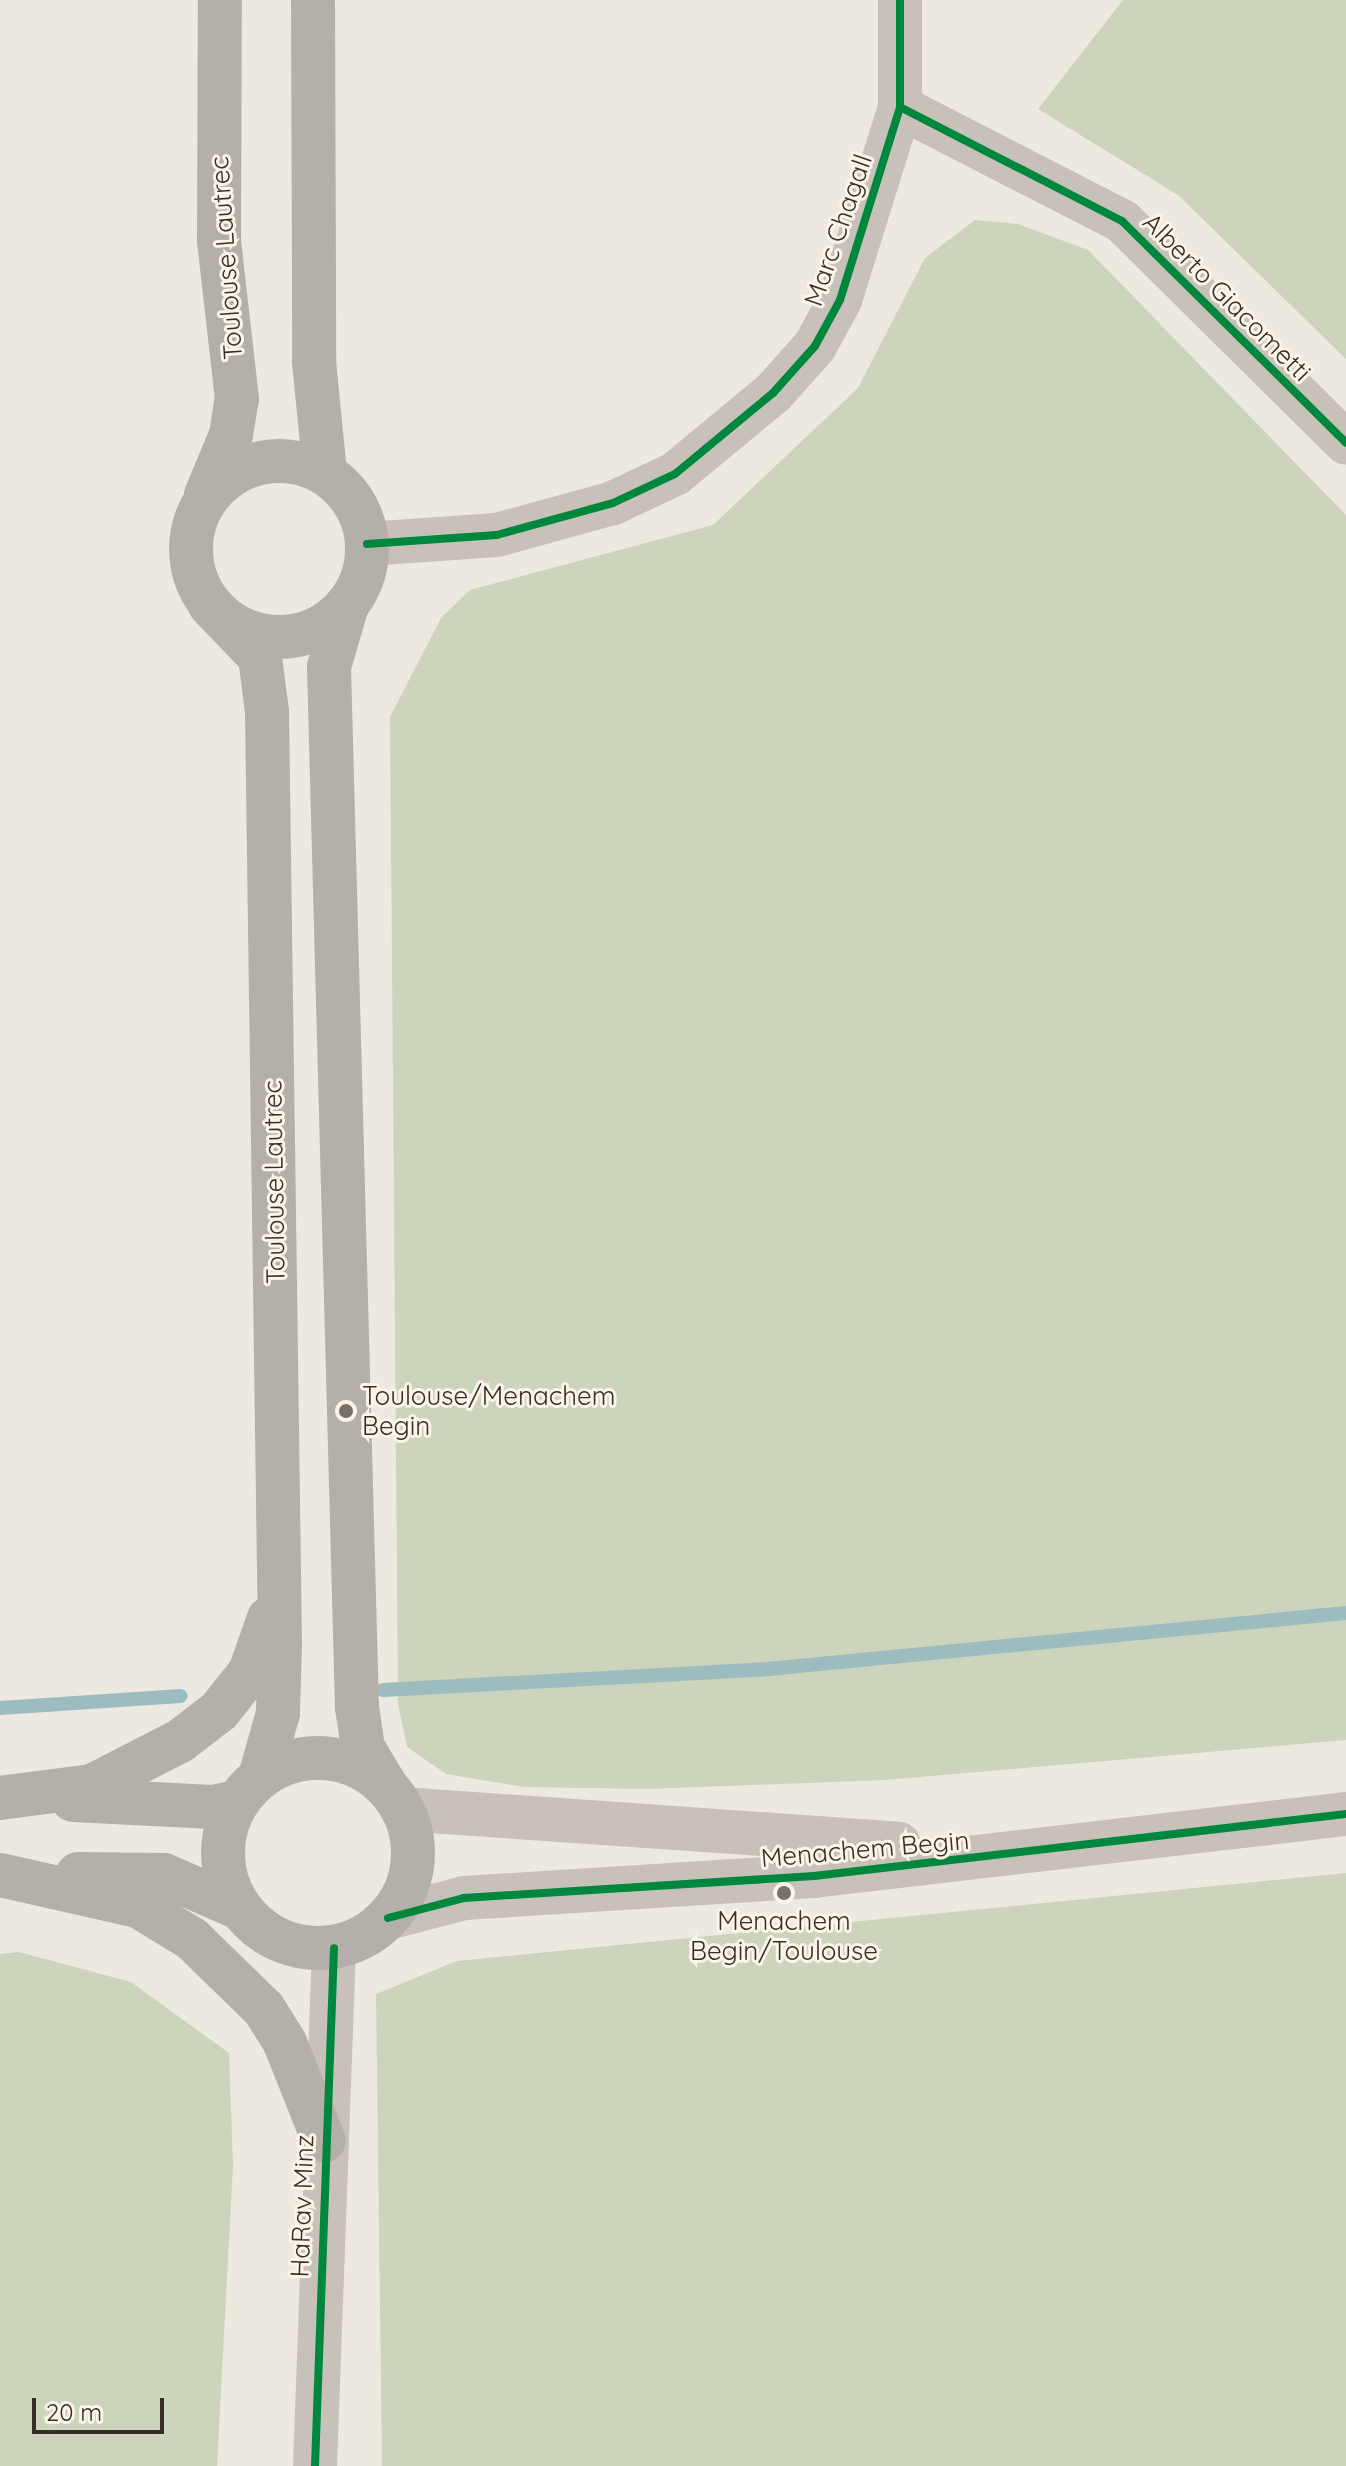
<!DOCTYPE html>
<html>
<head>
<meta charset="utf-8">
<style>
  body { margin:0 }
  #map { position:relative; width:1346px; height:2466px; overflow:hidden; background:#ede9e1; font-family:Quicksand,sans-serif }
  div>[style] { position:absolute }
  .green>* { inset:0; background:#ccd4bb }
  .stream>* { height:14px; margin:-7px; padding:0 7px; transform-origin:7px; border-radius:7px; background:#9dbcbf }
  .minor>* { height:44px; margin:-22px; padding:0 22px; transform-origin:22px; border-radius:22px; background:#c7c1ba }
  .major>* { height:44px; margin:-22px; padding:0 22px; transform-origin:22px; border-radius:22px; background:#b5afa9 }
  .major>.ring { margin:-22px; padding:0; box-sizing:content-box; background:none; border:44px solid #b5afa9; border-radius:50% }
  .cycleway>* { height:8px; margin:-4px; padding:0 4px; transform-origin:4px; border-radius:4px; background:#00873e }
  .dots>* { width:22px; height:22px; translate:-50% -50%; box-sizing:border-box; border:4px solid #faf4e9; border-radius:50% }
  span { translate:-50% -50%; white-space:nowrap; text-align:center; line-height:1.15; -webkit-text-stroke:6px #faf4e9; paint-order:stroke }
  .street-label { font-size:26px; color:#372e28 }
  .poi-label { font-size:26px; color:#372e28 }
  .left { translate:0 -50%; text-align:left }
  .scale { position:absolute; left:32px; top:2398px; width:132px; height:36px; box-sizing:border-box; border:4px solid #372e28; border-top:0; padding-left:10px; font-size:24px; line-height:28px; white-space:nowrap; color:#372e28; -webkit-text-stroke:6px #faf4e9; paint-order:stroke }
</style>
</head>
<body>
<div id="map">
  <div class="green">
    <i style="clip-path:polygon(1123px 0,1346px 0,1346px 359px,1178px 195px,1038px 109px)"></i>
    <i style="clip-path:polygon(975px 220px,1018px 224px,1088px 250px,1346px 515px,1346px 1740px,885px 1780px,648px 1789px,524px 1787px,446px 1774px,407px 1747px,398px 1704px,390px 717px,441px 618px,470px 590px,713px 525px,858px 388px,925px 258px)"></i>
    <i style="clip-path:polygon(1346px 1873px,1346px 2466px,382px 2466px,376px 1994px,457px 1961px)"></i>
    <i style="clip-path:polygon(19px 1952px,131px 1982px,229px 2053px,233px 2165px,217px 2466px,0 2466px,0 1954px)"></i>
  </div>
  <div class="stream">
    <i style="left:383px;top:1690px;width:386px;rotate:-3.1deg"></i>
    <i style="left:768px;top:1669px;width:581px;rotate:-5.53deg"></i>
    <i style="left:0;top:1708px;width:181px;rotate:-3.8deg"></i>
  </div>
  <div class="minor">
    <i style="left:900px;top:107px;width:250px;rotate:27.2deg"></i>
    <i style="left:1122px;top:221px;width:315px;rotate:44.7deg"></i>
    <i style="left:367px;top:544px;width:130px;rotate:-4deg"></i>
    <i style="left:497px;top:535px;width:120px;rotate:-15.4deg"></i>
    <i style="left:613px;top:503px;width:68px;rotate:-25.1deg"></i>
    <i style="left:675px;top:474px;width:127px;rotate:-39.6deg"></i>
    <i style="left:773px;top:393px;width:63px;rotate:-48.2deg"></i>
    <i style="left:815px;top:346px;width:52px;rotate:-61.5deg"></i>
    <i style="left:840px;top:300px;width:202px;rotate:-72.7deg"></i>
    <i style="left:900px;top:107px;width:107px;rotate:-90deg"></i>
    <i style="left:402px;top:1809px;width:498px;rotate:4deg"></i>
    <i style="left:388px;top:1918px;width:79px;rotate:-14.7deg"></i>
    <i style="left:464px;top:1898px;width:351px;rotate:-3.6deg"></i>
    <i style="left:814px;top:1876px;width:536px;rotate:-6.65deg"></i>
    <i style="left:315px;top:2466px;width:518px;rotate:-87.9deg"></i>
  </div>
  <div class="major">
    <i style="left:313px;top:0;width:362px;rotate:89.8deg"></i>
    <i style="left:314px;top:362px;width:112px;rotate:84.3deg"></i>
    <i class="ring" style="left:191px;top:461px;width:132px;height:132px"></i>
    <i style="left:206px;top:495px;width:65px;rotate:-67.4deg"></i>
    <i style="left:231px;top:435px;width:36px;rotate:-81deg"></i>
    <i style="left:237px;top:399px;width:159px;rotate:-96.5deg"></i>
    <i style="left:219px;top:241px;width:241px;rotate:-89.8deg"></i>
    <i style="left:210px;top:605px;width:72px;rotate:46.1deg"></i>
    <i style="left:260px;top:657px;width:55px;rotate:82.7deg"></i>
    <i style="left:267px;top:712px;width:932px;rotate:89.2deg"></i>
    <i style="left:280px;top:1644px;width:69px;rotate:91.7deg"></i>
    <i style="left:278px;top:1713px;width:66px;rotate:105.7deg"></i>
    <i style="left:347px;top:605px;width:65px;rotate:106.2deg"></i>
    <i style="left:329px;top:667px;width:1040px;rotate:88.46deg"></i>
    <i style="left:357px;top:1707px;width:41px;rotate:81.7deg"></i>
    <i style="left:363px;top:1748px;width:44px;rotate:58.8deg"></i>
    <i class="ring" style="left:223px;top:1758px;width:146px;height:146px"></i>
    <i style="left:0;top:1798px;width:93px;rotate:-7.4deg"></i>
    <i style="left:92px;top:1786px;width:99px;rotate:-27.1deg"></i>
    <i style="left:180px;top:1741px;width:49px;rotate:-37.6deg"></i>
    <i style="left:219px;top:1711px;width:50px;rotate:-51.5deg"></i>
    <i style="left:250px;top:1672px;width:57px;rotate:-70.6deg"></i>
    <i style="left:73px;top:1800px;width:140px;rotate:2.9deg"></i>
    <i style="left:213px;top:1807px;width:25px;rotate:-12deg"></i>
    <i style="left:78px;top:1874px;width:86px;rotate:0.7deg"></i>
    <i style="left:164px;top:1875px;width:82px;rotate:23.7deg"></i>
    <i style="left:0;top:1875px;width:141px;rotate:12.7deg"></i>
    <i style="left:138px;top:1906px;width:63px;rotate:31.4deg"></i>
    <i style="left:192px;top:1939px;width:100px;rotate:44.2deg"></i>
    <i style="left:264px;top:2009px;width:40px;rotate:58deg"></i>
    <i style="left:285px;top:2043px;width:105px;rotate:68.3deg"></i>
  </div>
  <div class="cycleway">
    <i style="left:900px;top:107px;width:250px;rotate:27.2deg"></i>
    <i style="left:1122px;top:221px;width:315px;rotate:44.7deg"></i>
    <i style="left:367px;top:544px;width:130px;rotate:-4deg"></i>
    <i style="left:497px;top:535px;width:120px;rotate:-15.4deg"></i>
    <i style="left:613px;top:503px;width:68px;rotate:-25.1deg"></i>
    <i style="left:675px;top:474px;width:127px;rotate:-39.6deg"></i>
    <i style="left:773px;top:393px;width:63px;rotate:-48.2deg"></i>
    <i style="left:815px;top:346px;width:52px;rotate:-61.5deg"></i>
    <i style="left:840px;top:300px;width:202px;rotate:-72.7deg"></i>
    <i style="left:900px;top:107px;width:107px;rotate:-90deg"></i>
    <i style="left:388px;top:1918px;width:79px;rotate:-14.7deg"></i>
    <i style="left:464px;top:1898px;width:351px;rotate:-3.6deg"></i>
    <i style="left:814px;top:1876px;width:536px;rotate:-6.65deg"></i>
    <i style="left:315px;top:2466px;width:518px;rotate:-87.9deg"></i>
  </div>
  <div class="dots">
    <i style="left:346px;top:1411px;background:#776f69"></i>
    <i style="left:784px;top:1893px;background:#776f69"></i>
  </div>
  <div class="street-label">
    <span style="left:838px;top:230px;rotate:-71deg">Marc Chagall</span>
    <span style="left:226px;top:258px;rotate:-94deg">Toulouse Lautrec</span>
    <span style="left:1227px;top:297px;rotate:45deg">Alberto Giacometti</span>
    <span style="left:274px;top:1182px;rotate:-91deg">Toulouse Lautrec</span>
    <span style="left:865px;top:1849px;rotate:-5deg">Menachem Begin</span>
    <span style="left:302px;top:2206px;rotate:-88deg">HaRav Minz</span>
  </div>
  <div class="poi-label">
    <span class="left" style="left:362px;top:1411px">Toulouse/Menachem<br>Begin</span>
    <span style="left:784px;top:1936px">Menachem<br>Begin/Toulouse</span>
  </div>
  <div class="scale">20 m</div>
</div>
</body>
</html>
